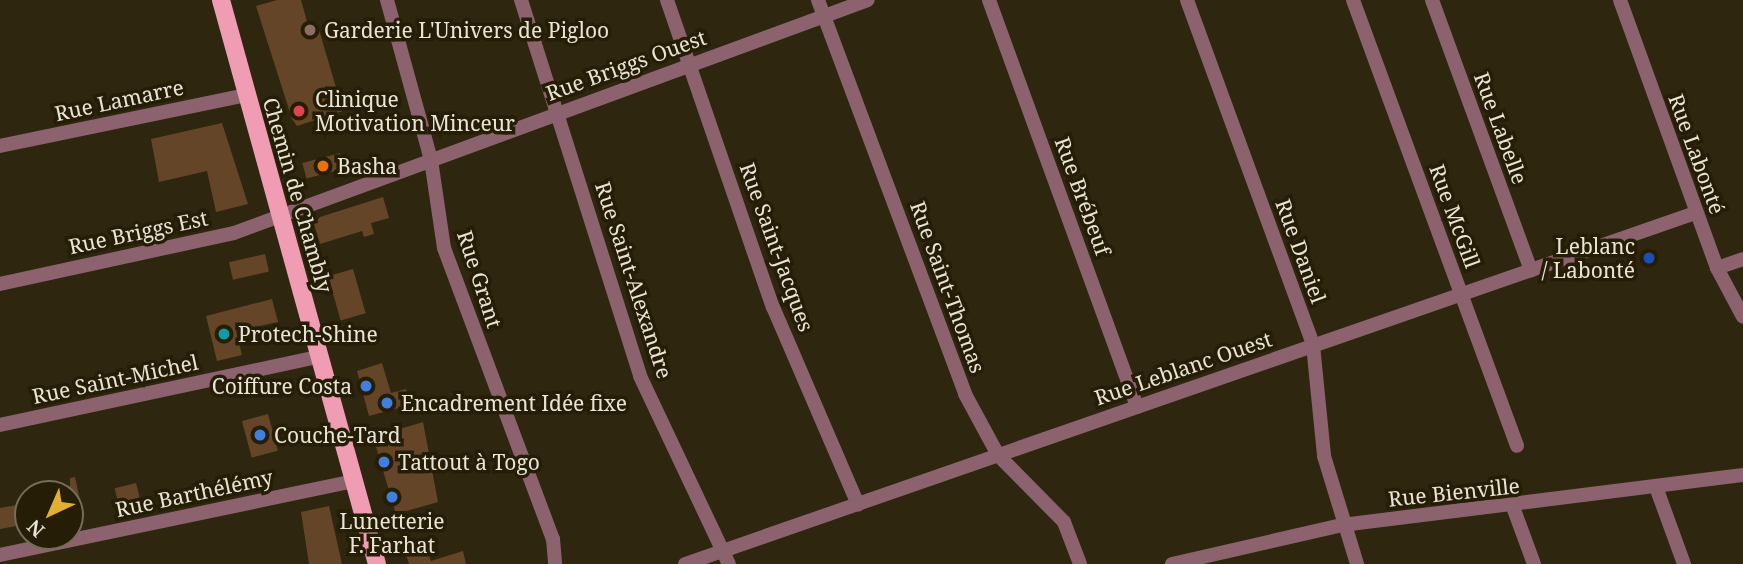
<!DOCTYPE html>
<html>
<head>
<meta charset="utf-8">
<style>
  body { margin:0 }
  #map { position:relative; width:1743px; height:564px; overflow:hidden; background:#2e260f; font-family:"Noto Serif",serif }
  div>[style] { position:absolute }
  .building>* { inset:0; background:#654528; transform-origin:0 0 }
  .minor>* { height:14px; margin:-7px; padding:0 7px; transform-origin:7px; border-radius:7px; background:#8b626d }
  .major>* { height:18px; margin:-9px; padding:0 9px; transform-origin:9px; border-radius:9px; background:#f09db3 }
  .dots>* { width:19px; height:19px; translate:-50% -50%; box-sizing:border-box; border:4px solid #251d06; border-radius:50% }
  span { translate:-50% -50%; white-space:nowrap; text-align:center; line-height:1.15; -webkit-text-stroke:7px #251d06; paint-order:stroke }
  .poi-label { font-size:21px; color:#e9e4d6 }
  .left { translate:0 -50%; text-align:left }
  .right { translate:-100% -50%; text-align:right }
  .street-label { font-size:21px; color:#e9e4d6 }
  .north { position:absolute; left:14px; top:480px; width:70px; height:70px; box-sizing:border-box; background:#251d06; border:2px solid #736d59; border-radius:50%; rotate:224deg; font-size:19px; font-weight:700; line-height:28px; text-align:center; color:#e9e4d6 }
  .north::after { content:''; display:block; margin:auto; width:24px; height:32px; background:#e2ae34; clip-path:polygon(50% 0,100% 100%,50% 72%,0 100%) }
</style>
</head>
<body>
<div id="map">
  <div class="building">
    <i style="clip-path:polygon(277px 0,301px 0,308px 25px,317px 23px,343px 111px,297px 126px,292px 119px,256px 6px)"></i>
    <i style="clip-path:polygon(222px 123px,248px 204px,216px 212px,207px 171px,159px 182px,151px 139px)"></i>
    <i style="left:340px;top:153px;width:16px;height:39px;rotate:75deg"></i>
    <i style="clip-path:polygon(383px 197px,389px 218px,371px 223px,374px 234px,364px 237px,362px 231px,320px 244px,314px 224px,320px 217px)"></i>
    <i style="left:265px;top:254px;width:18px;height:37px;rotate:77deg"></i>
    <i style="left:353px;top:269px;width:46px;height:26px;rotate:74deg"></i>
    <i style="clip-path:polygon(272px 299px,278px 322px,236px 331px,242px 355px,217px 361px,206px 316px)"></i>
    <i style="clip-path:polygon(382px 363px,391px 393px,406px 389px,410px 405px,369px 416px,357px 371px)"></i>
    <i style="left:268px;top:414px;width:38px;height:27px;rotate:75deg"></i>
    <i style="clip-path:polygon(423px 422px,438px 502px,396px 514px,373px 437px)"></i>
    <i style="clip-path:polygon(75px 477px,83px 514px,70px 517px,70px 478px)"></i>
    <i style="left:136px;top:483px;width:21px;height:22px;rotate:76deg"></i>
    <i style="clip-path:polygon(28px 503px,28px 524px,0 529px,0 508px)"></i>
    <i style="clip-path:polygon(329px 506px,342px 564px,309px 564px,301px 512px)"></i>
    <i style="clip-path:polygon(424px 542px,431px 561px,463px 551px,466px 564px,409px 564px,404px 548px)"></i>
  </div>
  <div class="minor">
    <i style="left:387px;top:0;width:166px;rotate:74.6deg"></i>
    <i style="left:431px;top:160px;width:89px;rotate:81.6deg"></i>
    <i style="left:444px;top:248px;width:311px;rotate:69.5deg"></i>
    <i style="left:553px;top:539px;width:25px;rotate:85deg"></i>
    <i style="left:521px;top:0;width:394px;rotate:72.4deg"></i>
    <i style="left:640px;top:376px;width:208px;rotate:64.7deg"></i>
    <i style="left:667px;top:0;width:325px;rotate:71deg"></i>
    <i style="left:773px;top:307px;width:215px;rotate:66.7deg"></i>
    <i style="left:818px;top:0;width:421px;rotate:69.5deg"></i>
    <i style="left:965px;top:394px;width:69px;rotate:61.6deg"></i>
    <i style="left:998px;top:455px;width:94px;rotate:45.4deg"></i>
    <i style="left:1064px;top:522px;width:45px;rotate:69.1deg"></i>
    <i style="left:989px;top:0;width:433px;rotate:70deg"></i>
    <i style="left:1187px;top:0;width:367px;rotate:69.9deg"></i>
    <i style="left:1313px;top:345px;width:112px;rotate:84.3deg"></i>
    <i style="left:1324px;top:456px;width:113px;rotate:73deg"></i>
    <i style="left:1353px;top:0;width:475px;rotate:69.8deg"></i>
    <i style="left:1432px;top:0;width:288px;rotate:69.9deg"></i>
    <i style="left:1620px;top:0;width:285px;rotate:70.1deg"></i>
    <i style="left:1717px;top:268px;width:55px;rotate:62deg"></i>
    <i style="left:0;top:146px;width:251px;rotate:-11.7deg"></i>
    <i style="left:1717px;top:268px;width:28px;rotate:-19deg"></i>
    <i style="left:0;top:284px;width:239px;rotate:-12.3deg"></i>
    <i style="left:234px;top:233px;width:675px;rotate:-20.18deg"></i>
    <i style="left:0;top:425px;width:328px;rotate:-12.1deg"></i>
    <i style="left:1656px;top:487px;width:82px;rotate:70deg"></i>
    <i style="left:1513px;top:507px;width:61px;rotate:69.8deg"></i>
    <i style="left:0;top:555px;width:363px;rotate:-11.8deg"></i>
    <i style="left:685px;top:564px;width:1069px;rotate:-19.16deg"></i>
    <i style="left:1172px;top:564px;width:174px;rotate:-12.9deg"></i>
    <i style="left:1342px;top:525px;width:404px;rotate:-7.1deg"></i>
  </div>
  <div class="major">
    <i style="left:221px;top:0;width:585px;rotate:74.54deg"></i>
  </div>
  <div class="dots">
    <i style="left:310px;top:30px;background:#8d6e63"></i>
    <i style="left:299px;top:111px;background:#e0444e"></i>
    <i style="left:323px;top:166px;background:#e8710a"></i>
    <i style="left:1649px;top:258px;background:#1a4fb4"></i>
    <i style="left:224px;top:334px;background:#0f9aa8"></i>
    <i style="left:366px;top:386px;background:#3f7fe0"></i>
    <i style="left:387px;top:403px;background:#3f7fe0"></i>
    <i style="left:260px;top:435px;background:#3f7fe0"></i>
    <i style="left:384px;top:462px;background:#3f7fe0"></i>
    <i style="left:392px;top:497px;background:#3f7fe0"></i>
  </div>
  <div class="poi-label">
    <span class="left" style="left:324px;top:30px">Garderie L'Univers de Pigloo</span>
    <span class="left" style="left:315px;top:111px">Clinique<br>Motivation Minceur</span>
    <span class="left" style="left:337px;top:166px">Basha</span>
    <span class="right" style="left:1635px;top:258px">Leblanc<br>/ Labonté</span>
    <span class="left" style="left:238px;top:334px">Protech-Shine</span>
    <span class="right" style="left:352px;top:386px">Coiffure Costa</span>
    <span class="left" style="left:401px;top:403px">Encadrement Idée fixe</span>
    <span class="left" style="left:274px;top:435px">Couche-Tard</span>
    <span class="left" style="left:398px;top:462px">Tattout à Togo</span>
    <span style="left:392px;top:533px">Lunetterie<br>F. Farhat</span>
  </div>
  <div class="street-label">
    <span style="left:626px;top:65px;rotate:-20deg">Rue Briggs Ouest</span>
    <span style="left:119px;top:100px;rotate:-12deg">Rue Lamarre</span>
    <span style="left:1501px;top:128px;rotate:70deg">Rue Labelle</span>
    <span style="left:1697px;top:154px;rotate:70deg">Rue Labonté</span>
    <span style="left:298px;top:195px;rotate:74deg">Chemin de Chambly</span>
    <span style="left:1083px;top:196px;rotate:70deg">Rue Brébeuf</span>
    <span style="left:1455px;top:216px;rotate:70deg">Rue McGill</span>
    <span style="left:138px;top:232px;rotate:-12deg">Rue Briggs Est</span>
    <span style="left:777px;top:247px;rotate:70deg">Rue Saint-Jacques</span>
    <span style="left:1301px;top:251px;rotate:70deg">Rue Daniel</span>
    <span style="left:480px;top:279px;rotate:72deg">Rue Grant</span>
    <span style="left:634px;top:280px;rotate:72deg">Rue Saint-Alexandre</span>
    <span style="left:948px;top:287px;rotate:70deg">Rue Saint-Thomas</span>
    <span style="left:1183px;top:368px;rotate:-19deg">Rue Leblanc Ouest</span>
    <span style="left:115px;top:379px;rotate:-12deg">Rue Saint-Michel</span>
    <span style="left:1454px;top:492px;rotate:-6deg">Rue Bienville</span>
    <span style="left:194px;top:493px;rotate:-12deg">Rue Barthélémy</span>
  </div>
  <div class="north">N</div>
</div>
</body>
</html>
